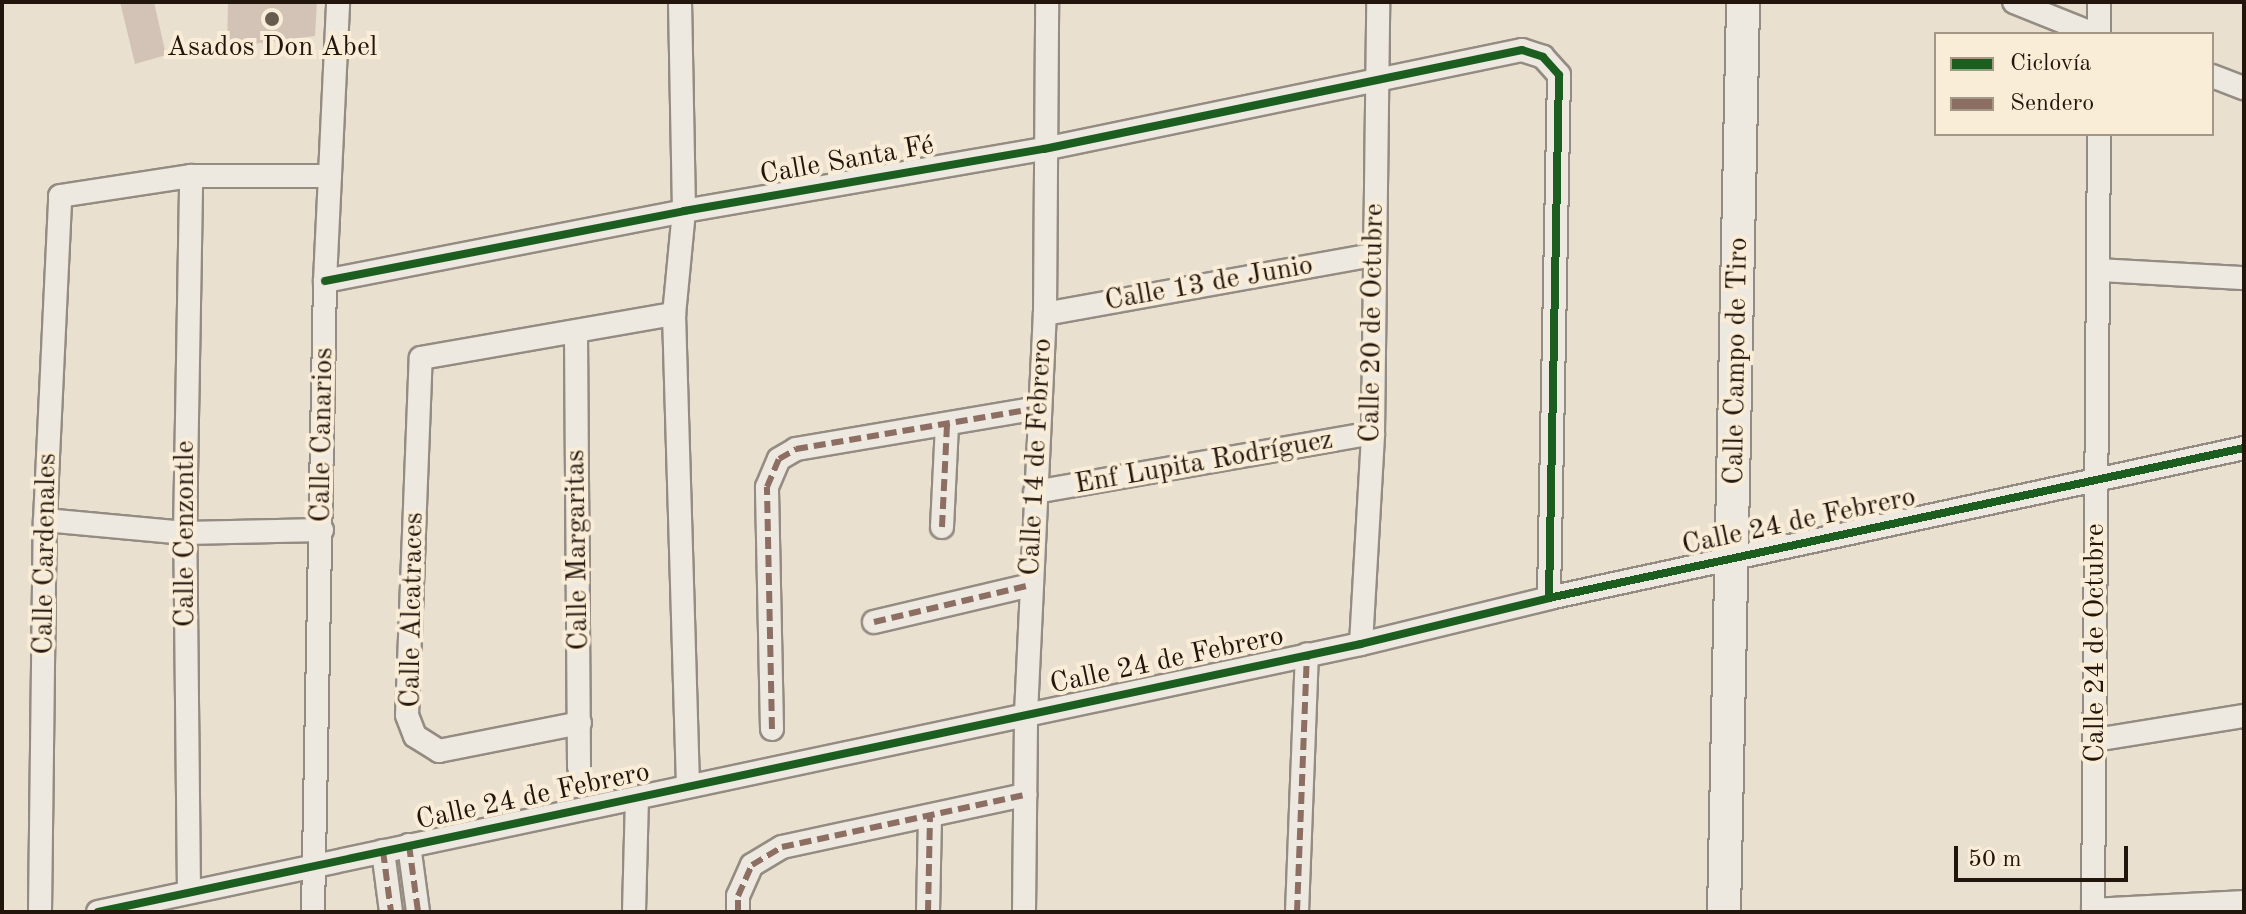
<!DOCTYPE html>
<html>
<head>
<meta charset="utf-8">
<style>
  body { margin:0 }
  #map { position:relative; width:2246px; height:914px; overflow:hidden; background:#eae0cf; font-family:"Old Standard TT",serif }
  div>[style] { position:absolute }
  .building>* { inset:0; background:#d3c2b6 }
  .roads { filter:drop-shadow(2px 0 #948c82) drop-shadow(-2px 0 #948c82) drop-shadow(0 2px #948c82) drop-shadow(0 -2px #948c82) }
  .street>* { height:22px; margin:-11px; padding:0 11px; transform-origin:11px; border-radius:11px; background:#ede8e0 }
  .secondary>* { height:32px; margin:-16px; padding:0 16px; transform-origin:16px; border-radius:16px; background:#ede8e0 }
  .quiet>* { height:6px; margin-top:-3px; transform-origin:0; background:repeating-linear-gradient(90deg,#8d6e63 0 12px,transparent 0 18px) }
  .cycleway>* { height:8px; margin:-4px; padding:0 4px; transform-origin:4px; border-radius:4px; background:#1b5e20 }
  .dots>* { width:22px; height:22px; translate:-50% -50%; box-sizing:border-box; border:4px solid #f9edd8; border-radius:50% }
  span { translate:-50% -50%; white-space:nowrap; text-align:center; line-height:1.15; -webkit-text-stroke:8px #f9edd8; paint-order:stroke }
  .poi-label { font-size:28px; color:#22150b }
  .street-label { font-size:28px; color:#22150b }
  .frame { position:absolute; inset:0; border:4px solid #22150b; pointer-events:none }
  .legend { position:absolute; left:1934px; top:32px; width:280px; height:104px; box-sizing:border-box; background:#f9edd8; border:2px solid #a39786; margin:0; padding:10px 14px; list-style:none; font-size:24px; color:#22150b }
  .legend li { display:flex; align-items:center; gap:16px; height:40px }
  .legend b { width:40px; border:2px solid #a39786 }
  .scale { position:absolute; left:1954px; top:846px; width:174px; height:36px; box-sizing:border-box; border:4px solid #22150b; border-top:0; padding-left:10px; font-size:24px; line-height:28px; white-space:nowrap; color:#22150b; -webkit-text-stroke:6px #f9edd8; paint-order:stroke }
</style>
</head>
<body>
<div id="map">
  <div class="building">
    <i style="clip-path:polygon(120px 2px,154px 2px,166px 55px,135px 64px)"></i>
    <i style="clip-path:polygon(228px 2px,317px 2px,315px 36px,227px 47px)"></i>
  </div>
  <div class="roads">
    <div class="street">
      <i style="left:680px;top:2px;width:209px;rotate:88.9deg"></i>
      <i style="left:684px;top:211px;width:103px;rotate:95.5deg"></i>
      <i style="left:674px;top:314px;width:472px;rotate:88.3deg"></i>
      <i style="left:2014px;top:2px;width:86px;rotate:21.8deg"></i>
      <i style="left:2099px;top:2px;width:32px;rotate:90deg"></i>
      <i style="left:2212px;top:76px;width:34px;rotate:21deg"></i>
      <i style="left:2099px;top:270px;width:145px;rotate:3.2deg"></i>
      <i style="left:325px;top:281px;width:366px;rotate:-11deg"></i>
      <i style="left:684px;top:211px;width:365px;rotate:-9.8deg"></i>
      <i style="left:1044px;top:149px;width:488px;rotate:-11.7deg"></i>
      <i style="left:1522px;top:50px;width:22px;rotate:18deg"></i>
      <i style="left:1543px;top:57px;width:24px;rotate:48deg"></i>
      <i style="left:1559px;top:75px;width:523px;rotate:91.1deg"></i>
      <i style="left:1045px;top:314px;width:334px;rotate:-10.2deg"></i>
      <i style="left:576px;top:334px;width:433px;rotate:89.6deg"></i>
      <i style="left:1035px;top:492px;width:343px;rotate:-9.9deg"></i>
      <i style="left:45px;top:520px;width:141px;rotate:5.3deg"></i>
      <i style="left:185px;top:533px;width:137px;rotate:-1.3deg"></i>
      <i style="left:942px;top:527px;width:103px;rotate:-87.2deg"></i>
      <i style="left:874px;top:622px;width:161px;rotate:-13.3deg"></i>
      <i style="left:1361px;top:644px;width:211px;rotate:-86.7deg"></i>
      <i style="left:1373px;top:433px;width:431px;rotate:-89.3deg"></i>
      <i style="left:580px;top:723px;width:144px;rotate:168.8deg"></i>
      <i style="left:439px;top:751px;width:28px;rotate:-148deg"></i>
      <i style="left:415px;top:736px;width:22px;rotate:-111deg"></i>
      <i style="left:407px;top:715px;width:357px;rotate:-87.8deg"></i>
      <i style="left:421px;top:358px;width:257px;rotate:-9.9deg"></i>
      <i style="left:772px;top:729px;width:242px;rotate:-91.2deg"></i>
      <i style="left:767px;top:487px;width:30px;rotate:-67deg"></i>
      <i style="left:779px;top:459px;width:20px;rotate:-30deg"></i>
      <i style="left:796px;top:449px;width:246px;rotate:-9.6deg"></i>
      <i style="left:2095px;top:740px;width:151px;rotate:-9.2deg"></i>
      <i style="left:409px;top:845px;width:68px;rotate:82.3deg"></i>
      <i style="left:383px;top:851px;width:62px;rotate:82.5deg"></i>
      <i style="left:189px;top:892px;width:359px;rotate:-90.6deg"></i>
      <i style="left:185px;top:533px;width:357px;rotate:-89deg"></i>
      <i style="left:2093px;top:910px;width:151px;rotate:-3deg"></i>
      <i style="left:40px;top:912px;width:392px;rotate:-89.3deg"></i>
      <i style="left:45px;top:520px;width:324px;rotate:-87.3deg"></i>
      <i style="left:60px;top:196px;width:133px;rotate:-8.7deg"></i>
      <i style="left:191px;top:176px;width:139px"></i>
      <i style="left:98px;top:912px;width:1291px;rotate:-11.98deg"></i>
      <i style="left:1361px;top:644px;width:194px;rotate:-13.7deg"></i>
      <i style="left:1549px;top:598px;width:711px;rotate:-12.18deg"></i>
      <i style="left:313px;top:912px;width:631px;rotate:-88.91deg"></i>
      <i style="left:325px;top:281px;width:279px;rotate:-87.3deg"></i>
      <i style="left:634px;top:912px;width:113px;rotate:-88.5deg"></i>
      <i style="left:738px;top:912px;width:16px;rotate:-90deg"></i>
      <i style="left:738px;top:896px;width:34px;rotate:-66deg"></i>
      <i style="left:752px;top:865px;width:35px;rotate:-31deg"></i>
      <i style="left:782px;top:847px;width:249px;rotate:-12.1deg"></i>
      <i style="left:928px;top:912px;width:96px;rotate:-88.8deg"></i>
      <i style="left:1024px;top:912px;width:198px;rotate:-89.4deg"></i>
      <i style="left:1026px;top:714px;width:400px;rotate:-87.3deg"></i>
      <i style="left:1045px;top:314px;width:312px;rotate:-89.6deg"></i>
      <i style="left:1297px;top:912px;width:258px;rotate:-87.8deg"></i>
      <i style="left:2093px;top:912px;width:778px;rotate:-89.56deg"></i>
    </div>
    <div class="secondary">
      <i style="left:1724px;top:912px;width:910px;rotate:-88.8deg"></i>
    </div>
  </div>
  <div class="quiet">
    <i style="left:942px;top:527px;width:103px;rotate:-87.2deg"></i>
    <i style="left:874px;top:622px;width:161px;rotate:-13.3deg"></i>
    <i style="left:772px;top:729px;width:242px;rotate:-91.2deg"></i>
    <i style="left:767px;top:487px;width:30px;rotate:-67deg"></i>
    <i style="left:779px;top:459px;width:20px;rotate:-30deg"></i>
    <i style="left:796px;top:449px;width:246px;rotate:-9.6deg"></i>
    <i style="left:409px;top:845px;width:68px;rotate:82.3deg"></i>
    <i style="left:383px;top:851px;width:62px;rotate:82.5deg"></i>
    <i style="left:738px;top:912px;width:16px;rotate:-90deg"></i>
    <i style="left:738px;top:896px;width:34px;rotate:-66deg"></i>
    <i style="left:752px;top:865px;width:35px;rotate:-31deg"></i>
    <i style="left:782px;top:847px;width:249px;rotate:-12.1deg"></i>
    <i style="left:928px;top:912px;width:96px;rotate:-88.8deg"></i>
    <i style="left:1297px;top:912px;width:258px;rotate:-87.8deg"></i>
  </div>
  <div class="cycleway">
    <i style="left:325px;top:281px;width:366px;rotate:-11deg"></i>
    <i style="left:684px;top:211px;width:365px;rotate:-9.8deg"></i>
    <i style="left:1044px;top:149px;width:488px;rotate:-11.7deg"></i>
    <i style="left:1522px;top:50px;width:22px;rotate:18deg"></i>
    <i style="left:1543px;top:57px;width:24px;rotate:48deg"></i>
    <i style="left:1559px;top:75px;width:523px;rotate:91.1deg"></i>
    <i style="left:98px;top:912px;width:1291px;rotate:-11.98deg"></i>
    <i style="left:1361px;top:644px;width:194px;rotate:-13.7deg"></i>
    <i style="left:1549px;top:598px;width:711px;rotate:-12.18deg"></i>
  </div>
  <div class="dots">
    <i style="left:272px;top:19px;background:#685c50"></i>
  </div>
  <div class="poi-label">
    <span style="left:272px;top:48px">Asados Don Abel</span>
  </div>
  <div class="street-label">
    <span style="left:847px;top:161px;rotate:-10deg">Calle Santa Fé</span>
    <span style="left:1209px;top:284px;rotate:-10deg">Calle 13 de Junio</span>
    <span style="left:1373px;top:323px;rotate:-89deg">Calle 20 de Octubre</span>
    <span style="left:1737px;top:361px;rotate:-89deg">Calle Campo de Tiro</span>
    <span style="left:323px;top:435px;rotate:-89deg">Calle Canarios</span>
    <span style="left:1037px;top:457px;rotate:-87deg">Calle 14 de Febrero</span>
    <span style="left:1204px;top:463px;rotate:-10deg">Enf Lupita Rodríguez</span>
    <span style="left:1799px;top:522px;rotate:-12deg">Calle 24 de Febrero</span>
    <span style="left:186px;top:534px;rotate:-90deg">Calle Cenzontle</span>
    <span style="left:578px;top:550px;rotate:-91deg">Calle Margaritas</span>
    <span style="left:46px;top:554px;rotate:-89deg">Calle Cardenales</span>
    <span style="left:413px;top:610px;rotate:-89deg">Calle Alcatraces</span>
    <span style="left:2096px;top:643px;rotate:-90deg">Calle 24 de Octubre</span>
    <span style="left:1167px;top:661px;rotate:-12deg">Calle 24 de Febrero</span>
    <span style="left:533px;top:797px;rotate:-12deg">Calle 24 de Febrero</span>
  </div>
  <div class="frame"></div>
  <ul class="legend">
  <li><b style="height:10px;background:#1b5e20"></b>Ciclovía</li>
  <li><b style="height:10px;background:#8d6e63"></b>Sendero</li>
  </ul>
  <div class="scale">50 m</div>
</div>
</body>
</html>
